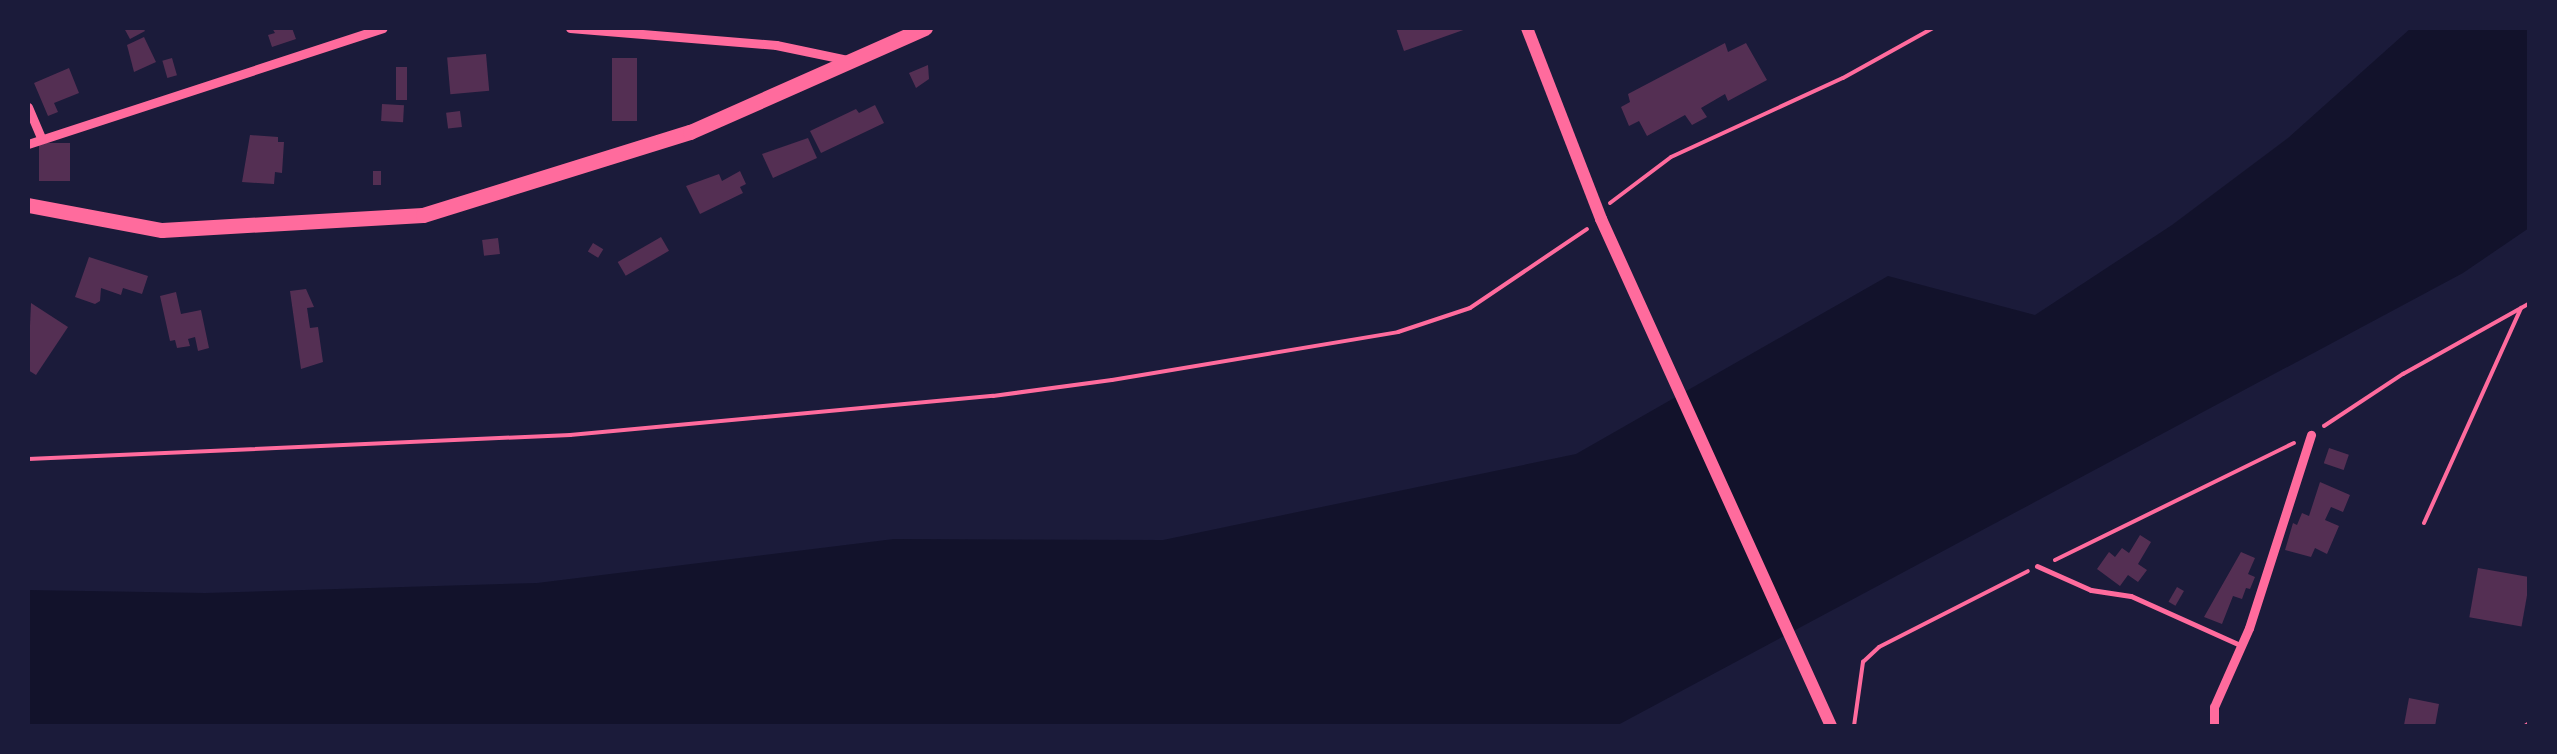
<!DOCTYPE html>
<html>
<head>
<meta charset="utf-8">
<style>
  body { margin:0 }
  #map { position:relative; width:2557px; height:754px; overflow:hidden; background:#1b1b3a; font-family:Ubuntu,sans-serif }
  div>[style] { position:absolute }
  .water>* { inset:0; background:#12122b }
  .building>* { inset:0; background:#542f53; transform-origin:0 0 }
  .path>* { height:4px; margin:-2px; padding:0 2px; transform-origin:2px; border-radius:2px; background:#ff6b9d }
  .service>* { height:5px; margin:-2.5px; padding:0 2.5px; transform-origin:2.5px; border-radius:2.5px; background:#ff6b9d }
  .minor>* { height:9px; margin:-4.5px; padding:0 4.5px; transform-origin:4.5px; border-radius:4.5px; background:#ff6b9d }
  .secondary>* { height:12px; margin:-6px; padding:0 6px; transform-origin:6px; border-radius:6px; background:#ff6b9d }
  .trunk>* { height:15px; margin:-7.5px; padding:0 7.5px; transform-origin:7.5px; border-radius:7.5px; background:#ff6b9d }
  span { translate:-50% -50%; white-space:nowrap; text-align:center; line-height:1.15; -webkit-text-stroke:10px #1b1b3a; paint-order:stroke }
  .frame { position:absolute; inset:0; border:30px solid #1b1b3a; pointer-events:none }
</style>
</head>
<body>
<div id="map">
  <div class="water">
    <i style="clip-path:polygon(2411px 28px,2529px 28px,2529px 228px,2463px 273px,1616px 726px,28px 726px,28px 590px,205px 593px,537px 583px,894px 539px,1163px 540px,1576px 454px,1888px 276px,2035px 315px,2172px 225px,2288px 138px)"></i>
  </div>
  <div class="building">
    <i style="clip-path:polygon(124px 28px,143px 28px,145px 31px,130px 39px)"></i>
    <i style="clip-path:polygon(272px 28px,292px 28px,296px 39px,272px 47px,268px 35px,275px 33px)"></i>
    <i style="clip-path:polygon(1396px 28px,1469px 28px,1404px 51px)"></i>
    <i style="clip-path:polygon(144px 37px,156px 62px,134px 72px,127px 45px)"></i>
    <i style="clip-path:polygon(1725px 43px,1728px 52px,1746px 43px,1767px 80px,1728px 101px,1725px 94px,1701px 108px,1707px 117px,1692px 125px,1685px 115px,1647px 136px,1639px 121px,1629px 126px,1621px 107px,1630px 102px,1628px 94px)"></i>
    <i style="left:486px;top:54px;width:37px;height:39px;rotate:85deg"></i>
    <i style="left:172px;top:58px;width:18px;height:10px;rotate:74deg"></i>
    <i style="left:612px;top:58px;width:25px;height:63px"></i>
    <i style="clip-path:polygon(928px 65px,929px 79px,916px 88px,909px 73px)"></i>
    <i style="left:396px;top:67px;width:11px;height:33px"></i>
    <i style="clip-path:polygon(69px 68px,79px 93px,54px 103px,58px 112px,48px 116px,34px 83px)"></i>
    <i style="left:382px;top:104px;width:22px;height:17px;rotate:3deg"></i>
    <i style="clip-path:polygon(875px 105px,884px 123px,821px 153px,810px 131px,856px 109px,859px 113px)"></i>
    <i style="left:460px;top:111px;width:16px;height:14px;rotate:83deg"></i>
    <i style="clip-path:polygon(250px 135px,278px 137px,278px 142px,284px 142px,282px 173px,275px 172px,274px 184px,242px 182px)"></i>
    <i style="clip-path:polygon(808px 138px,817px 158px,773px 178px,762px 154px)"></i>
    <i style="left:39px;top:143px;width:31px;height:38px"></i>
    <i style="left:373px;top:171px;width:8px;height:14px"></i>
    <i style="clip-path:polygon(740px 171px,746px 184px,740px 187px,743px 193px,700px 214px,686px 186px,719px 174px,722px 181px)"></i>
    <i style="left:661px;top:237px;width:16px;height:50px;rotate:60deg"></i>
    <i style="left:498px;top:238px;width:16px;height:16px;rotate:83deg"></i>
    <i style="left:593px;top:243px;width:12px;height:10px;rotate:31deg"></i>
    <i style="clip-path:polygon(89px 257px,148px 276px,142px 294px,123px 288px,121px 295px,101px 288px,100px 301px,95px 304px,75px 297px)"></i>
    <i style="clip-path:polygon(306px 289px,314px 307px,307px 308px,310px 328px,318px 327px,323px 362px,301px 369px,290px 291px)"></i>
    <i style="clip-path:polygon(176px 292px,181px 314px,201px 310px,209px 348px,198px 351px,195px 337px,188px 339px,190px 346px,177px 348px,175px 340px,170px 341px,160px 296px)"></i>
    <i style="clip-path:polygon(31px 303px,68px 327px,36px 375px,28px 370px)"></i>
    <i style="left:2329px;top:448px;width:21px;height:16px;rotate:19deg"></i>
    <i style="clip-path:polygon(2320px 482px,2350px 495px,2343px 512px,2331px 507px,2325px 520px,2339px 526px,2327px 554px,2315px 548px,2311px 557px,2285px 550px,2293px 523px,2297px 525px,2302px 513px,2309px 516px)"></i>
    <i style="clip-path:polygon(2140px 535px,2151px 542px,2138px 564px,2147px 570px,2138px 582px,2128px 575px,2120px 586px,2097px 569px,2109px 552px,2115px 557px,2122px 548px,2129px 553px)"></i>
    <i style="clip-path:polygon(2241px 552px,2255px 558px,2248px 574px,2255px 577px,2250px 589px,2246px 588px,2242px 599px,2233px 596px,2222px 624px,2204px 617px)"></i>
    <i style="left:2478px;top:568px;width:53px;height:50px;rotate:10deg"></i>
    <i style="left:2177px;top:587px;width:8px;height:17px;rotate:30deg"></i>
    <i style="clip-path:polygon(2409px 698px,2439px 704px,2435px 726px,2404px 725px)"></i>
  </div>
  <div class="path">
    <i style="left:1610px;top:203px;width:76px;rotate:-37deg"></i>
    <i style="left:1671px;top:157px;width:189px;rotate:-24.7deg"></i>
    <i style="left:1843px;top:78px;width:103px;rotate:-29.1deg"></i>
    <i style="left:2324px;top:426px;width:95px;rotate:-33.4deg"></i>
    <i style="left:2403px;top:374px;width:145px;rotate:-29.2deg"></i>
    <i style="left:28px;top:459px;width:543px;rotate:-2.54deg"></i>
    <i style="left:570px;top:435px;width:425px;rotate:-5.3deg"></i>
    <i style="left:993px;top:396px;width:120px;rotate:-7.7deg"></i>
    <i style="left:1112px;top:380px;width:290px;rotate:-9.5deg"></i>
    <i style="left:1398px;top:332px;width:76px;rotate:-18.4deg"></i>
    <i style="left:1470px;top:308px;width:141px;rotate:-34deg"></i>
    <i style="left:2424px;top:523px;width:236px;rotate:-65.7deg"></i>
    <i style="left:2055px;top:560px;width:266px;rotate:-26.1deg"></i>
    <i style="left:1854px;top:726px;width:65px;rotate:-82deg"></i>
    <i style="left:1863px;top:662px;width:22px;rotate:-43deg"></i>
    <i style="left:1879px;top:647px;width:167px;rotate:-27deg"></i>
  </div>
  <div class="service">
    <i style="left:2037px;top:566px;width:59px;rotate:24deg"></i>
    <i style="left:2091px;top:590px;width:40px;rotate:8.5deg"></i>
    <i style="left:2131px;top:596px;width:122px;rotate:24.2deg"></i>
  </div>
  <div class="minor">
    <i style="left:570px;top:28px;width:207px;rotate:4.7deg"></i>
    <i style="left:776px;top:45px;width:74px;rotate:11.8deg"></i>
    <i style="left:28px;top:107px;width:34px;rotate:67deg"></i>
    <i style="left:28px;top:144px;width:373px;rotate:-18.1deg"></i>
    <i style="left:2214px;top:726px;width:19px;rotate:-90deg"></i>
    <i style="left:2214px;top:707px;width:86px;rotate:-66.1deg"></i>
    <i style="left:2249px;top:628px;width:203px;rotate:-72.2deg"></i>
    <i style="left:2528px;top:726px;width:2px"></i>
  </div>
  <div class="secondary">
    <i style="left:1527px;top:28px;width:205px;rotate:68.8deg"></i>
    <i style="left:1601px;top:219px;width:557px;rotate:65.6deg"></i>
  </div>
  <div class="trunk">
    <i style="left:28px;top:205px;width:136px;rotate:10.6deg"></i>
    <i style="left:162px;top:230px;width:261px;rotate:-3.3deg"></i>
    <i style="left:423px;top:215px;width:280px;rotate:-17.3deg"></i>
    <i style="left:690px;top:132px;width:257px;rotate:-23.9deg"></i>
  </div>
  <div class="frame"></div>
</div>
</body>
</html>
